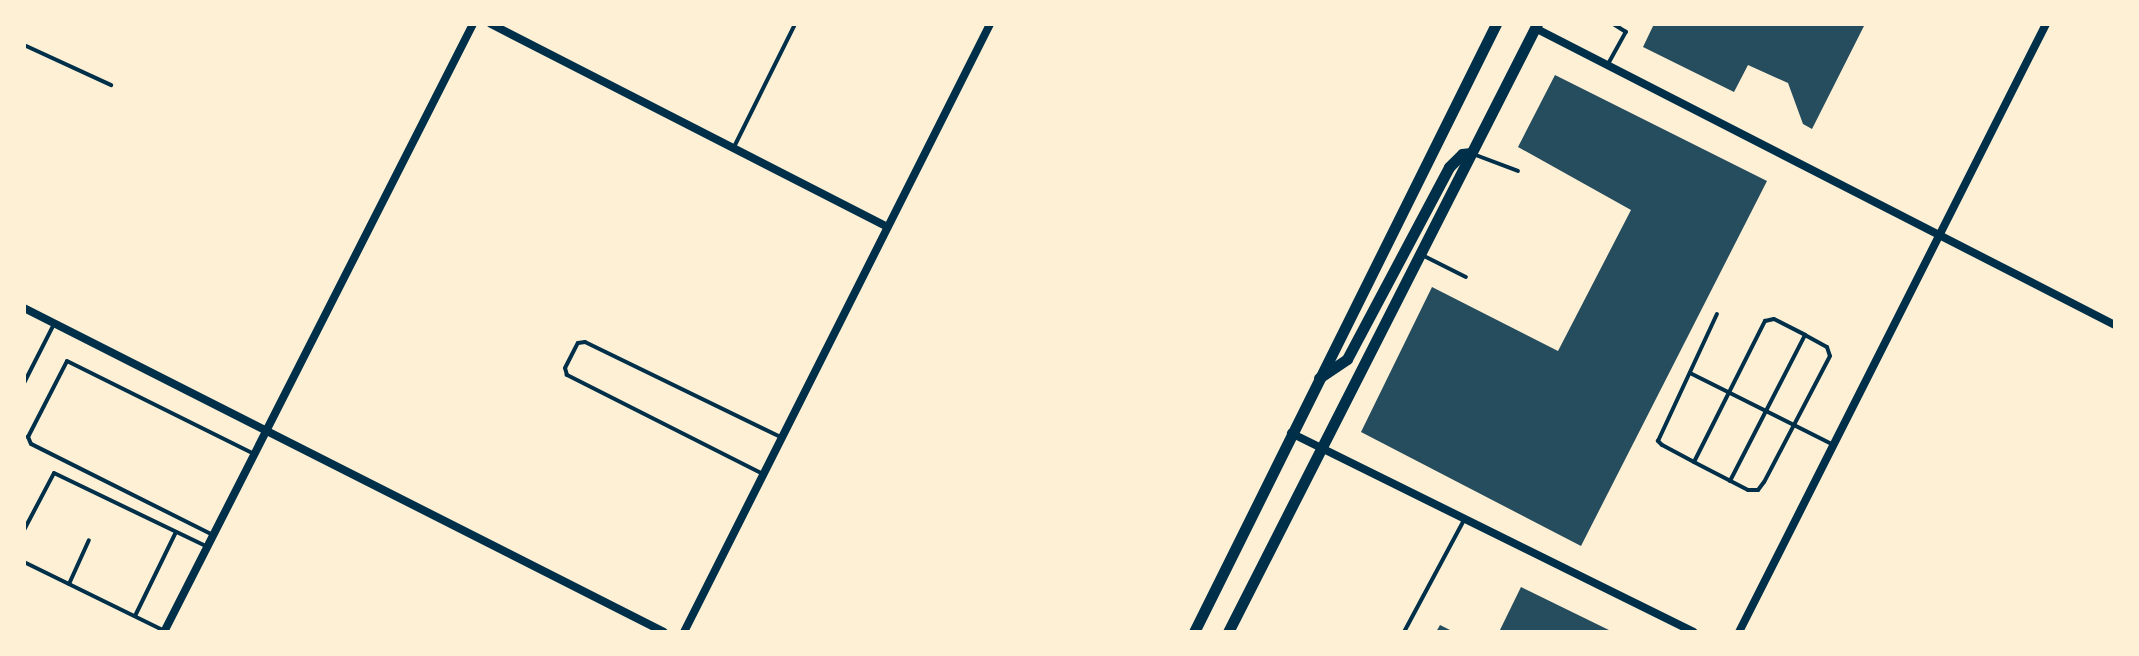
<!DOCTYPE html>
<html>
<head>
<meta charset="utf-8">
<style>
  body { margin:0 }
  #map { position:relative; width:2139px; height:656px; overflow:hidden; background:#fdf0d5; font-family:Mulish,sans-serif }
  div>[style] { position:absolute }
  .building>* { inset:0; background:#264d5e }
  .service>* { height:4px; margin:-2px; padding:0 2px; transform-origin:2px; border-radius:2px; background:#003049 }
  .minor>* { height:8px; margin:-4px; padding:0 4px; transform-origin:4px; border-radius:4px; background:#003049 }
  .secondary>* { height:11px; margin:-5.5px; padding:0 5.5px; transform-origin:5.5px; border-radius:5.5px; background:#003049 }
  span { translate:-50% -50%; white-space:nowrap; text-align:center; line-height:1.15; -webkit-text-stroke:6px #fdf0d5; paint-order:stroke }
  .frame { position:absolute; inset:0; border:26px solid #fdf0d5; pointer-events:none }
</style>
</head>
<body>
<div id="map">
  <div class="building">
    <i style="clip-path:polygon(1654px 24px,1865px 24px,1812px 129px,1803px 124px,1788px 83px,1748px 65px,1734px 92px,1643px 47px)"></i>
    <i style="clip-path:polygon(1555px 75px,1767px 181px,1581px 546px,1361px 432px,1432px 287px,1558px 351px,1631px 210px,1518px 147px)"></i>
    <i style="clip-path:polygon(1521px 587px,1613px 632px,1499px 632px)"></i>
    <i style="clip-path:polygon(1440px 625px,1454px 632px,1436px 632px)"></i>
  </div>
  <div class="service">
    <i style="left:24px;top:45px;width:96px;rotate:24.7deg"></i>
    <i style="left:1608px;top:64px;width:37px;rotate:-61deg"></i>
    <i style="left:1626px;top:32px;width:15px;rotate:-148deg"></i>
    <i style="left:734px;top:147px;width:137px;rotate:-63.6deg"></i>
    <i style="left:1473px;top:154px;width:48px;rotate:20.7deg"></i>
    <i style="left:1422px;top:255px;width:49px;rotate:26.6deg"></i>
    <i style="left:1690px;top:373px;width:159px;rotate:26.6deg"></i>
    <i style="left:24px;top:383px;width:66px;rotate:-63deg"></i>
    <i style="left:1694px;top:462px;width:158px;rotate:-63.3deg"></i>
    <i style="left:1765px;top:321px;width:9px;rotate:-13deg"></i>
    <i style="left:1774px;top:319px;width:35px;rotate:27deg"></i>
    <i style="left:1805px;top:335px;width:25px;rotate:29deg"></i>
    <i style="left:1827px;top:347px;width:9px;rotate:72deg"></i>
    <i style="left:1830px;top:356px;width:142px;rotate:117.6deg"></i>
    <i style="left:1764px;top:482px;width:10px;rotate:127deg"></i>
    <i style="left:1758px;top:490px;width:10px;rotate:180deg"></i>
    <i style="left:1748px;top:490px;width:61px;rotate:-152.6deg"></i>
    <i style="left:1694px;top:462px;width:36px;rotate:-152deg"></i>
    <i style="left:1662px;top:445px;width:6px;rotate:-135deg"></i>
    <i style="left:1658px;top:441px;width:140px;rotate:-65.1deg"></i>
    <i style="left:763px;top:474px;width:220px;rotate:-153.2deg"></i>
    <i style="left:567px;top:375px;width:7px;rotate:-106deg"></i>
    <i style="left:565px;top:368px;width:28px;rotate:-63deg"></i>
    <i style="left:578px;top:343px;width:7px;rotate:-8deg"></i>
    <i style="left:585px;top:342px;width:218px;rotate:25.9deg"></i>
    <i style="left:1730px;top:481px;width:164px;rotate:-62.8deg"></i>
    <i style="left:24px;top:530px;width:64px;rotate:-62.2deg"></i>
    <i style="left:54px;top:473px;width:169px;rotate:25.7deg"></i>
    <i style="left:213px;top:535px;width:203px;rotate:-153.4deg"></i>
    <i style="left:31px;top:444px;width:8px;rotate:-113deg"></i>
    <i style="left:28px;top:437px;width:85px;rotate:-62.8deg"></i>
    <i style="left:67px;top:361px;width:209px;rotate:26.4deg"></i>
    <i style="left:24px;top:562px;width:155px;rotate:26.1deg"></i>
    <i style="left:69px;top:584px;width:48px;rotate:-65.6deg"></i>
    <i style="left:135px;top:616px;width:93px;rotate:-64deg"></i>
    <i style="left:1404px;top:632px;width:129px;rotate:-61.8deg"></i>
  </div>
  <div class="minor">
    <i style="left:491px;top:24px;width:445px;rotate:27.1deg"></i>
    <i style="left:1535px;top:28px;width:652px;rotate:27.12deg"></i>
    <i style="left:24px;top:308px;width:717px;rotate:26.85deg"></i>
    <i style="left:1291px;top:433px;width:449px;rotate:26.3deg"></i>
    <i style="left:164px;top:632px;width:682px;rotate:-63.06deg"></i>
    <i style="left:684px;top:632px;width:681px;rotate:-63.28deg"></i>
    <i style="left:1739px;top:632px;width:681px;rotate:-63.21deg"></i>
  </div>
  <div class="secondary">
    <i style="left:1319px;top:378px;width:34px;rotate:-34deg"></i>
    <i style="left:1347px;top:359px;width:217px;rotate:-62deg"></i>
    <i style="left:1449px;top:167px;width:18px;rotate:-45deg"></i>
    <i style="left:1462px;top:154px;width:9px;rotate:-6deg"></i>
    <i style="left:1194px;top:632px;width:679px;rotate:-63.59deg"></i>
    <i style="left:1228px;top:632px;width:682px;rotate:-63.06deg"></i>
  </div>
  <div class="frame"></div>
</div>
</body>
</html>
